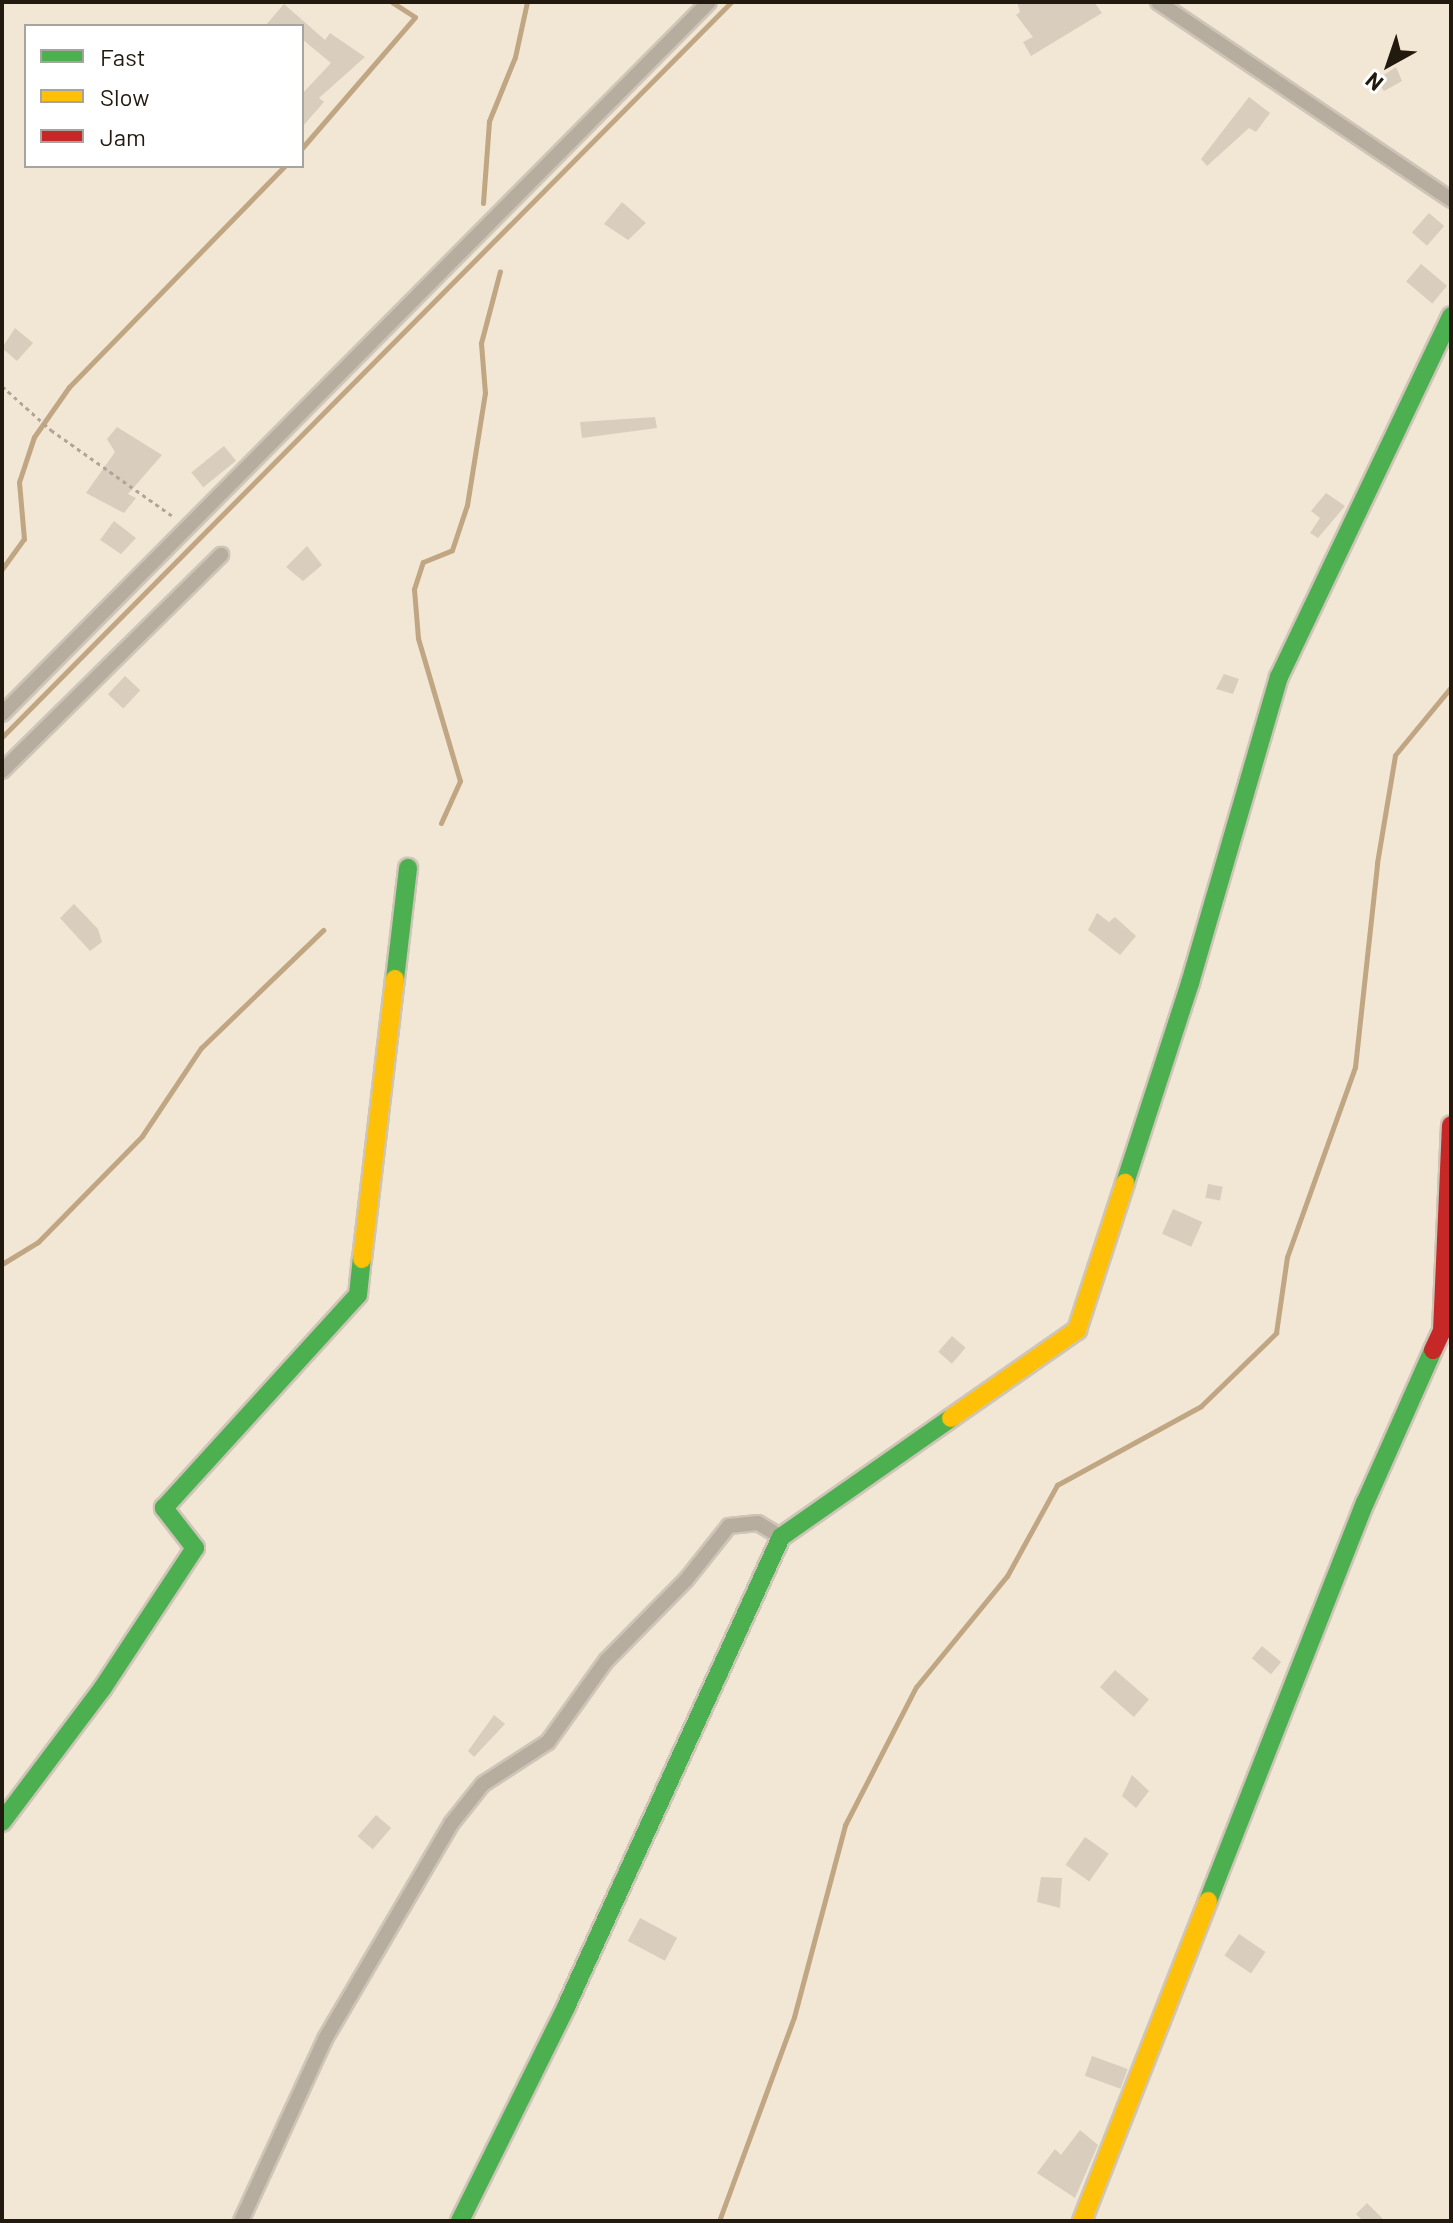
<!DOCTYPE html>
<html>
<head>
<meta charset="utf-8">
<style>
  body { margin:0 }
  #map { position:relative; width:1453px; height:2223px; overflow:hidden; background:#f2e6d5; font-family:Barlow,sans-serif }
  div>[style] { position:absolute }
  .stream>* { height:5px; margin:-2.5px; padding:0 2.5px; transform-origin:2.5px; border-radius:2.5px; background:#c0a682 }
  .building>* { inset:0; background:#d9cdbd; transform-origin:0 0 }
  .path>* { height:3px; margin-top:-1.5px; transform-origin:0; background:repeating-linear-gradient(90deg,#afa59a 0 4px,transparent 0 8px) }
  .roads { filter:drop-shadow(2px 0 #cec5b8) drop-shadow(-2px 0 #cec5b8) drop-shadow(0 2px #cec5b8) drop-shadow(0 -2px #cec5b8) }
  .street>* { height:14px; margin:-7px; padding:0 7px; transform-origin:7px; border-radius:7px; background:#b7ad9f }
  .fast>* { height:18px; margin:-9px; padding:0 9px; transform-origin:9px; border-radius:9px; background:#4caf50 }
  .slow>* { height:18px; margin:-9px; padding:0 9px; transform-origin:9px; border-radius:9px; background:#ffc107 }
  .jam>* { height:18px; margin:-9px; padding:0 9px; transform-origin:9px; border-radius:9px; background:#c62828 }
  span { translate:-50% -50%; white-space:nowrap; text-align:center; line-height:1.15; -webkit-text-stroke:8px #fff; paint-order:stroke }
  .frame { position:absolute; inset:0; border:4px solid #221a0f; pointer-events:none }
  .legend { position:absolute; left:24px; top:24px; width:280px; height:144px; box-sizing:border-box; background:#fff; border:2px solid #a7a39f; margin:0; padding:10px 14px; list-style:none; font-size:24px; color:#221a0f }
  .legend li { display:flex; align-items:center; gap:16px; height:40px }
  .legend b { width:40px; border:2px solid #a7a39f }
  .north { position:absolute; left:1349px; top:24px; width:80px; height:80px; -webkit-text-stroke:6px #fff; paint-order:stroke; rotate:220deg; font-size:22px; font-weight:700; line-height:32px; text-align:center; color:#221a0f }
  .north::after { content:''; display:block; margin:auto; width:28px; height:36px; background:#221a0f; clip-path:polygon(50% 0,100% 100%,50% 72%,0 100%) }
</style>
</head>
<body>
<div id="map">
  <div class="stream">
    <i style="left:302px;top:148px;width:173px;rotate:-49.2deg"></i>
    <i style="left:415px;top:17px;width:27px;rotate:-147deg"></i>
    <i style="left:483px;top:203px;width:82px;rotate:-85.8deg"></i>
    <i style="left:489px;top:121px;width:69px;rotate:-67.9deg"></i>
    <i style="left:515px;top:57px;width:56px;rotate:-77.7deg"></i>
    <i style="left:2px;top:569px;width:37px;rotate:-54deg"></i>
    <i style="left:24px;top:539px;width:57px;rotate:-95deg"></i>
    <i style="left:19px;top:482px;width:47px;rotate:-71.6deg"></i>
    <i style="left:34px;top:437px;width:61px;rotate:-55deg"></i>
    <i style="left:69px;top:387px;width:309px;rotate:-45.7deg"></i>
    <i style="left:2px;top:737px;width:1035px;rotate:-45.23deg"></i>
    <i style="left:441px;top:823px;width:46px;rotate:-65.7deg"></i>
    <i style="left:460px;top:781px;width:149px;rotate:-106.4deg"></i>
    <i style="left:418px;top:638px;width:49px;rotate:-94.7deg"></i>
    <i style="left:414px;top:589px;width:28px;rotate:-72deg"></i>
    <i style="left:423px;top:562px;width:31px;rotate:-22deg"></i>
    <i style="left:452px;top:550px;width:47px;rotate:-71.6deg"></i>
    <i style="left:467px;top:505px;width:113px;rotate:-80.9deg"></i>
    <i style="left:485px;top:393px;width:50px;rotate:-94.6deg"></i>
    <i style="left:481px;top:343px;width:74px;rotate:-75.2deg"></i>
    <i style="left:2px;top:1264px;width:42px;rotate:-31.4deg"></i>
    <i style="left:38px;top:1242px;width:148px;rotate:-45.5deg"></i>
    <i style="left:142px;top:1136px;width:106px;rotate:-56.2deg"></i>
    <i style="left:201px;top:1048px;width:170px;rotate:-44deg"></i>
    <i style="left:719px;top:2221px;width:217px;rotate:-69.8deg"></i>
    <i style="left:794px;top:2017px;width:199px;rotate:-75.1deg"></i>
    <i style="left:845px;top:1825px;width:155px;rotate:-62.8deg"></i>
    <i style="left:916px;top:1687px;width:144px;rotate:-50.7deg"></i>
    <i style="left:1007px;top:1576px;width:104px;rotate:-61.2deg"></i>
    <i style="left:1057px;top:1485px;width:164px;rotate:-28.7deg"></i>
    <i style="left:1201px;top:1406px;width:105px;rotate:-44.2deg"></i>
    <i style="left:1276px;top:1333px;width:77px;rotate:-81.8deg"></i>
    <i style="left:1287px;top:1257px;width:202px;rotate:-70.3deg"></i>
    <i style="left:1355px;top:1067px;width:205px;rotate:-83.8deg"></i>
    <i style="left:1377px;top:863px;width:109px;rotate:-80.5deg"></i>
    <i style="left:1395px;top:755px;width:88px;rotate:-50.5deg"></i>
  </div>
  <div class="building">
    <i style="clip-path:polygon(1017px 2px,1094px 2px,1102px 13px,1031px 56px,1023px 42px,1033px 37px,1016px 15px,1020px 12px)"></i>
    <i style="clip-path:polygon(284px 4px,325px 40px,330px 33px,365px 57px,319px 98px,324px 102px,302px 127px,302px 94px,331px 63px,302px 39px,302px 26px,265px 26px)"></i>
    <i style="clip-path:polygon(1396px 67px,1402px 81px,1384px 91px,1376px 80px)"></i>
    <i style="clip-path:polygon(1249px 97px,1270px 113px,1256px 132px,1249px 128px,1207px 166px,1201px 159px)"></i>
    <i style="clip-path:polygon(622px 202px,646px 223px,628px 240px,604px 224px)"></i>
    <i style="left:1429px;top:213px;width:20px;height:26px;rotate:41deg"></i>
    <i style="left:1421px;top:264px;width:34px;height:23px;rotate:40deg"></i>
    <i style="clip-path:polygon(15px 328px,33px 343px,17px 361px,2px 348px)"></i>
    <i style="clip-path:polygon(655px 417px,657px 428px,582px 438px,580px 422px)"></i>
    <i style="clip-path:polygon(117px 427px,162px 455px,128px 494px,136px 498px,124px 513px,86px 493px,115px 452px,107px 439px)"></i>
    <i style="left:224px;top:446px;width:19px;height:42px;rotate:51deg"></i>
    <i style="clip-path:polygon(1326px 493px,1345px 506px,1318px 538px,1310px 533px,1320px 518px,1311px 511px)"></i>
    <i style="clip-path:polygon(114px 521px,136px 538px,121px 554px,100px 540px)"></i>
    <i style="clip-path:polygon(307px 546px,322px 565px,303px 581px,286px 567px)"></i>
    <i style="clip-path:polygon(1224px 674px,1239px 679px,1233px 694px,1216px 689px)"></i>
    <i style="left:125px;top:676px;width:21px;height:25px;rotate:43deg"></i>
    <i style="clip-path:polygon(74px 904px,98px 929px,102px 942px,90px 951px,60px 918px)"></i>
    <i style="clip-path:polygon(1097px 913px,1109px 922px,1115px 917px,1136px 936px,1120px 955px,1088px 930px)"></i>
    <i style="left:1208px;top:1184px;width:15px;height:14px;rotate:11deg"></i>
    <i style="left:1173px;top:1209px;width:32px;height:27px;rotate:24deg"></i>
    <i style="left:952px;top:1336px;width:18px;height:21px;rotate:41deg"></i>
    <i style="left:1262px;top:1646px;width:25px;height:16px;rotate:40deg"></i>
    <i style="left:1115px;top:1670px;width:45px;height:23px;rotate:41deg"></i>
    <i style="clip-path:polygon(494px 1715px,505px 1724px,474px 1757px,468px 1751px)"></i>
    <i style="clip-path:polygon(1132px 1775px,1149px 1791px,1136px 1808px,1122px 1796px)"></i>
    <i style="left:376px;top:1815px;width:20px;height:28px;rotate:41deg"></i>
    <i style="left:1085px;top:1837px;width:29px;height:34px;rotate:35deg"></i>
    <i style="clip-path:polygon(1041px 1877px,1062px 1878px,1060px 1908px,1037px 1902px)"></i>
    <i style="left:640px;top:1918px;width:42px;height:26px;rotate:28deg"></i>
    <i style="left:1239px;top:1934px;width:32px;height:26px;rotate:34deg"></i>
    <i style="left:1092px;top:2056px;width:38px;height:21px;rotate:20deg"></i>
    <i style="clip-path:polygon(1080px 2130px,1098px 2145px,1075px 2198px,1037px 2173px,1055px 2149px,1061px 2155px)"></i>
    <i style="clip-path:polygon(1367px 2203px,1385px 2221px,1363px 2221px,1356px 2214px)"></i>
  </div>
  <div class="path">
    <i style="left:2px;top:386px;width:66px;rotate:41.9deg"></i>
    <i style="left:51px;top:430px;width:151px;rotate:35.3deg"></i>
  </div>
  <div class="roads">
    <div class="street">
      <i style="left:1158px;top:2px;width:354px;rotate:34deg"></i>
      <i style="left:2px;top:714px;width:1003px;rotate:-45.2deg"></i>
      <i style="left:2px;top:771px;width:308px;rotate:-44.6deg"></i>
      <i style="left:241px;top:2221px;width:200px;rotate:-65.2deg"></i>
      <i style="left:325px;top:2039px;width:249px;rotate:-59.6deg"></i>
      <i style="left:451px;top:1824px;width:51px;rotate:-51.3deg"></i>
      <i style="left:483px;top:1784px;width:77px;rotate:-32.9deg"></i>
      <i style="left:548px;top:1742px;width:100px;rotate:-54.4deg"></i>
      <i style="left:606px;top:1661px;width:114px;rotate:-45.4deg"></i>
      <i style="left:686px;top:1580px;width:69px;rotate:-51.5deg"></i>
      <i style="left:729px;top:1526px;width:29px;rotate:-6deg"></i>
      <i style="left:758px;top:1523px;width:27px;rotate:31deg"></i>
    </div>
    <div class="fast">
      <i style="left:395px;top:979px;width:112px;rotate:-83.3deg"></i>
      <i style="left:1125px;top:1183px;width:210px;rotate:-72deg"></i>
      <i style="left:1190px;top:983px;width:319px;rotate:-73.8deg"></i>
      <i style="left:1279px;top:677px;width:400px;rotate:-64.5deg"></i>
      <i style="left:2px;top:1822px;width:166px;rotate:-53.1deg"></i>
      <i style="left:102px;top:1689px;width:169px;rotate:-56.6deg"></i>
      <i style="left:195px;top:1548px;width:51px;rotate:-127.8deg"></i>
      <i style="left:164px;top:1508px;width:288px;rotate:-47.7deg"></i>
      <i style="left:358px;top:1295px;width:36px;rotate:-84deg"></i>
      <i style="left:1208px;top:1901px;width:428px;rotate:-68.5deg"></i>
      <i style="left:1365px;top:1503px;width:167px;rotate:-66deg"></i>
      <i style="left:460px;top:2221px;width:239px;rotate:-63.6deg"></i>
      <i style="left:566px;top:2007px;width:517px;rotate:-65.42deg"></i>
      <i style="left:781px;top:1537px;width:208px;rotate:-35deg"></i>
    </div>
    <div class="slow">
      <i style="left:362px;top:1259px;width:282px;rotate:-83.3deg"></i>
      <i style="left:951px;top:1418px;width:154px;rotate:-34.9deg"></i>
      <i style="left:1077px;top:1330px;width:155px;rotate:-71.9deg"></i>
      <i style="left:1082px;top:2221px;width:344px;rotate:-68.5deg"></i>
    </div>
    <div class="jam">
      <i style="left:1433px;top:1350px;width:21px;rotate:-65deg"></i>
      <i style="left:1442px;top:1331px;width:206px;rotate:-87.5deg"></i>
    </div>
  </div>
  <div class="frame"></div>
  <ul class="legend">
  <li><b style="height:10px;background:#4caf50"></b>Fast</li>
  <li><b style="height:10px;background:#ffc107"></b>Slow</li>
  <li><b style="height:10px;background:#c62828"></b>Jam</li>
  </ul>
  <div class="north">N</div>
</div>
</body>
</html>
